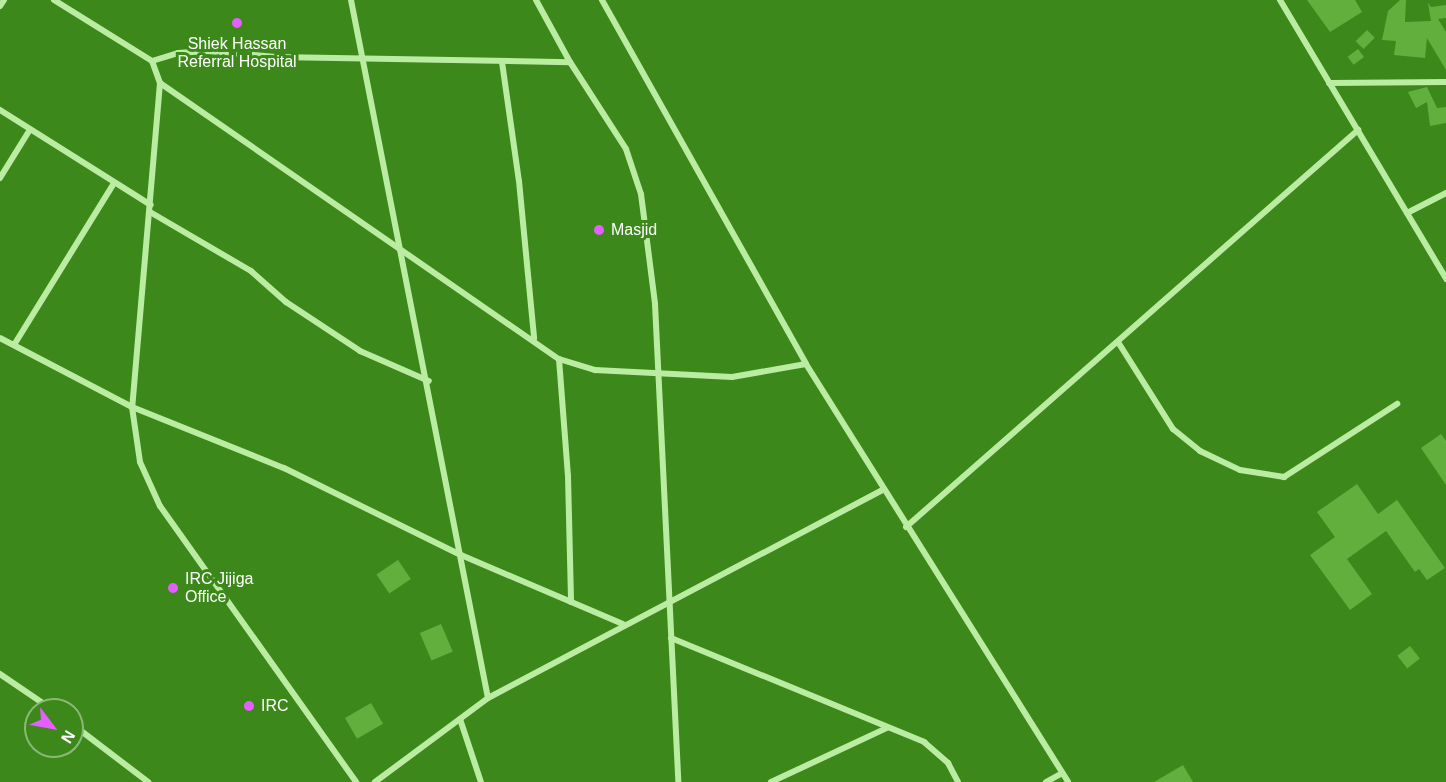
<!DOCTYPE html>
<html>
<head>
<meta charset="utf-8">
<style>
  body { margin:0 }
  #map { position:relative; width:1446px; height:782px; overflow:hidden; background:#3c881a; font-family:Helvetica,sans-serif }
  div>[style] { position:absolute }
  .building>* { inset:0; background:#62af3e; transform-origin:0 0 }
  .street>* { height:6px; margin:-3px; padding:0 3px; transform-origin:3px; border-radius:3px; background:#baeca2 }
  .dots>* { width:16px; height:16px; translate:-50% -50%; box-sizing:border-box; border:3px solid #3c881a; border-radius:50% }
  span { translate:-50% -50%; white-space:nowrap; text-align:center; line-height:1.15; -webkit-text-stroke:6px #3c881a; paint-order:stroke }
  .poi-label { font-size:16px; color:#fff }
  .left { translate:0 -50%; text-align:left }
  .north { position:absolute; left:24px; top:698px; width:60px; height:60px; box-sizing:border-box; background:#3c881a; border:2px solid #8ab876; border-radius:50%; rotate:122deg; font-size:16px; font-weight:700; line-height:24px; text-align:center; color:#fff }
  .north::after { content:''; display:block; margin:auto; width:21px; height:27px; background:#e55eff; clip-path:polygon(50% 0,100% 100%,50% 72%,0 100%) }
</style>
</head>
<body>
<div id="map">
  <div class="building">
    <i style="clip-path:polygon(1307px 0,1355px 0,1362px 12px,1330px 32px)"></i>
    <i style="clip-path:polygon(1400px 0,1406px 0,1405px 22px,1431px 21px,1428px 3px,1431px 7px,1446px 5px,1446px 18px,1438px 19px,1446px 32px,1446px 70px,1427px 38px,1425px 58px,1394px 55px,1396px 41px,1382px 40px,1388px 11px)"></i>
    <i style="left:1367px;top:30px;width:11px;height:16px;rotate:45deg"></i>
    <i style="left:1358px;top:49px;width:10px;height:13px;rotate:53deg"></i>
    <i style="clip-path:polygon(1427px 87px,1437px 108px,1446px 107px,1446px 123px,1430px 126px,1427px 102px,1416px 108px,1408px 92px)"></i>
    <i style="clip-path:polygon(1441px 434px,1446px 441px,1446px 485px,1421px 448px)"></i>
    <i style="clip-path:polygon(1357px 484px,1378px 514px,1397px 500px,1445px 568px,1427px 580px,1419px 569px,1415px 572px,1386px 531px,1347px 559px,1372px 594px,1350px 610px,1310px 555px,1335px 537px,1317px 512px)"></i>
    <i style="left:398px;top:560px;width:23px;height:26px;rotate:56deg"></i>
    <i style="left:441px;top:624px;width:30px;height:23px;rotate:67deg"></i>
    <i style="left:1410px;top:646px;width:16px;height:16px;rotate:52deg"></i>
    <i style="left:371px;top:703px;width:24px;height:30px;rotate:60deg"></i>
    <i style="clip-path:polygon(1183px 765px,1193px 782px,1154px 782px)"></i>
  </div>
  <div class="street">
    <i style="left:54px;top:0;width:115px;rotate:31.9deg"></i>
    <i style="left:152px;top:61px;width:23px;rotate:70deg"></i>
    <i style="left:160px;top:83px;width:325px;rotate:94.9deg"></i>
    <i style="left:132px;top:407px;width:56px;rotate:81.7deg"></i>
    <i style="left:140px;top:462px;width:48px;rotate:65.6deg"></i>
    <i style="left:160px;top:506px;width:339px;rotate:54.6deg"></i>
    <i style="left:351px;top:0;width:711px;rotate:78.9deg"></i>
    <i style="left:536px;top:0;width:71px;rotate:61.3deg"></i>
    <i style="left:570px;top:62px;width:103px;rotate:57.2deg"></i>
    <i style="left:626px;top:149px;width:47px;rotate:71.6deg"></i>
    <i style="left:641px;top:194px;width:111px;rotate:82.7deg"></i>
    <i style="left:655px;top:304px;width:479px;rotate:87.2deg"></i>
    <i style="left:602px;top:0;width:417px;rotate:60.7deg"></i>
    <i style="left:806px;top:364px;width:493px;rotate:57.9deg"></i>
    <i style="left:1280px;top:0;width:325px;rotate:59.2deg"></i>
    <i style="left:0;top:6px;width:7px;rotate:-56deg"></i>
    <i style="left:152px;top:61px;width:27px;rotate:-17deg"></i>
    <i style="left:178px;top:53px;width:30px;rotate:-4deg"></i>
    <i style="left:208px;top:51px;width:68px;rotate:5deg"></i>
    <i style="left:276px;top:57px;width:294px;rotate:1deg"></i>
    <i style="left:502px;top:62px;width:120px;rotate:81.9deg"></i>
    <i style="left:519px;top:181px;width:158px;rotate:84.5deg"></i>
    <i style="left:160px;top:83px;width:485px;rotate:34.7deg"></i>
    <i style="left:559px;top:359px;width:38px;rotate:17deg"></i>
    <i style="left:595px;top:370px;width:137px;rotate:2.9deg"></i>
    <i style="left:732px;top:377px;width:75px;rotate:-10deg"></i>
    <i style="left:1329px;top:83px;width:117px;rotate:-0.5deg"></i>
    <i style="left:0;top:110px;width:178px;rotate:32.2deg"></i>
    <i style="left:0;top:178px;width:55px;rotate:-58.3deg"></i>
    <i style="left:150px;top:212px;width:117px;rotate:30.3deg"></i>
    <i style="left:251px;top:271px;width:47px;rotate:41.5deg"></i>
    <i style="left:286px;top:302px;width:89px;rotate:33.5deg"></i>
    <i style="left:360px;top:351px;width:75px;rotate:23.5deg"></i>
    <i style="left:1407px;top:213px;width:44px;rotate:-27.1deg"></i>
    <i style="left:0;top:338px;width:149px;rotate:27.6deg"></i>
    <i style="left:132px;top:407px;width:164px;rotate:21.9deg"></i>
    <i style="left:284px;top:468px;width:197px;rotate:26.2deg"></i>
    <i style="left:461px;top:555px;width:176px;rotate:23.1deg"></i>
    <i style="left:1118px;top:342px;width:103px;rotate:57.7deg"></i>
    <i style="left:1173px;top:429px;width:35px;rotate:39deg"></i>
    <i style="left:1200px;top:451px;width:44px;rotate:25.4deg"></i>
    <i style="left:1240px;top:470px;width:45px;rotate:9deg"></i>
    <i style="left:1284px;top:477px;width:135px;rotate:-32.9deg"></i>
    <i style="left:14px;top:345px;width:190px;rotate:-58.3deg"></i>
    <i style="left:559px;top:359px;width:117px;rotate:85.6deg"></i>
    <i style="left:568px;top:476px;width:126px;rotate:88.6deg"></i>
    <i style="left:906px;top:527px;width:602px;rotate:-41.29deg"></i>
    <i style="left:671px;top:638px;width:274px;rotate:22.3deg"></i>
    <i style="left:924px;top:742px;width:32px;rotate:41deg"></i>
    <i style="left:948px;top:763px;width:21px;rotate:62deg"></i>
    <i style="left:0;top:674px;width:64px;rotate:34.2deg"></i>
    <i style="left:460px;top:719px;width:66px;rotate:71.6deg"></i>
    <i style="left:72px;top:724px;width:96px;rotate:37.3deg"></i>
    <i style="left:375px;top:782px;width:141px;rotate:-36.6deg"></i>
    <i style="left:488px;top:698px;width:446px;rotate:-27.8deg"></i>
    <i style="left:771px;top:782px;width:128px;rotate:-25deg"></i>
    <i style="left:1046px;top:782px;width:18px;rotate:-29deg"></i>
  </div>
  <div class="dots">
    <i style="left:237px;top:23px;background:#e55eff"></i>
    <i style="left:599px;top:230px;background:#e55eff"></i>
    <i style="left:173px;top:588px;background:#e55eff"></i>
    <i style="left:249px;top:706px;background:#e55eff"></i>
  </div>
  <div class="poi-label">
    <span style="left:237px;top:53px">Shiek Hassan<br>Referral Hospital</span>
    <span class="left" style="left:611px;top:230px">Masjid</span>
    <span class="left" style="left:185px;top:588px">IRC Jijiga<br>Office</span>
    <span class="left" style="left:261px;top:706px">IRC</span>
  </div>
  <div class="north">N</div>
</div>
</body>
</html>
